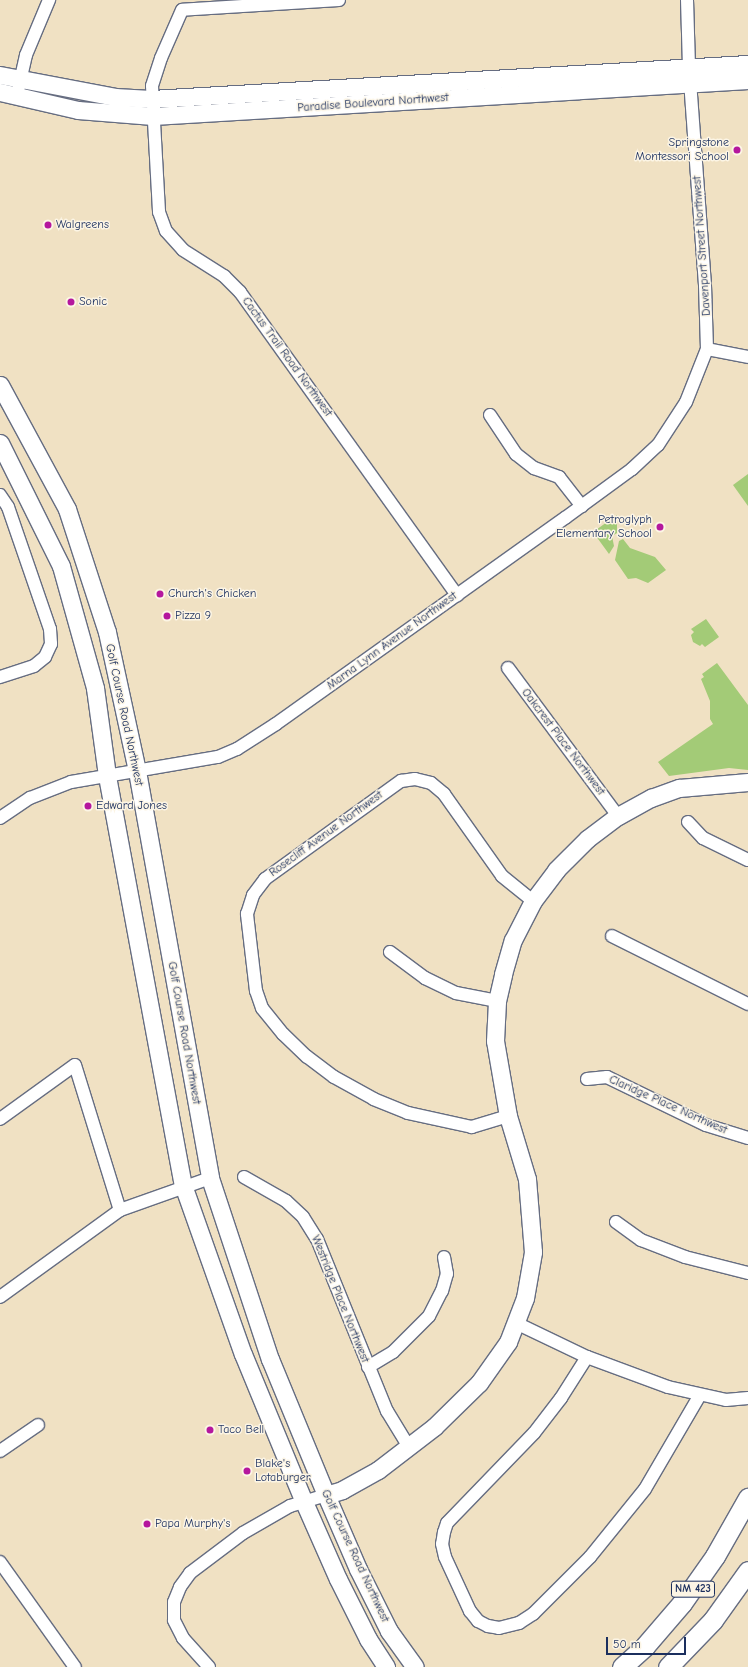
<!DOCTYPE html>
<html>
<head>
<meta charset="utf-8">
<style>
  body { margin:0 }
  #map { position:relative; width:748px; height:1667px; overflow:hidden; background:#f0e1c3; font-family:"Comic Neue",sans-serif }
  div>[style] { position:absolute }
  .green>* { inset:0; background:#a3cb77 }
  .roads { filter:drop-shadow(1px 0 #666d81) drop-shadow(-1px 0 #666d81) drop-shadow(0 1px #666d81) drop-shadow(0 -1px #666d81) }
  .street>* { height:12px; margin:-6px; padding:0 6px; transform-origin:6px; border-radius:6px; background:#fff }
  .secondary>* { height:17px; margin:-8.5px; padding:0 8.5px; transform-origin:8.5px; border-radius:8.5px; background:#fff }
  .primary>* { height:19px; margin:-9.5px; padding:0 9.5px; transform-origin:9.5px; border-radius:9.5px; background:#fff }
  .dots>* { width:11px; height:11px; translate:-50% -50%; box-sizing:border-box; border:2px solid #fcf5e5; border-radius:50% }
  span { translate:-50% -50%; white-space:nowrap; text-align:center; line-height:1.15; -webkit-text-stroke:3px #fcf5e5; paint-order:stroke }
  .shield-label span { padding:1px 3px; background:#fcf5e5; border:1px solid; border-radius:3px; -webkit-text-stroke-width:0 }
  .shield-label { font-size:11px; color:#1b2f5e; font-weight:700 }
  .street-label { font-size:12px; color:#1b2f5e }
  .poi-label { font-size:12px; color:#1b2f5e }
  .right { translate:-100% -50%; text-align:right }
  .left { translate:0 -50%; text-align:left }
  .scale { position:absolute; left:606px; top:1637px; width:80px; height:18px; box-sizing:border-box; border:2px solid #1b2f5e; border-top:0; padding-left:5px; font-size:12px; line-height:14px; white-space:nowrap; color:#1b2f5e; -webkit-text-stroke:3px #fcf5e5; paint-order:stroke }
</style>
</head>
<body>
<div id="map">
  <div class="green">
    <i style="clip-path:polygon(748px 474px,748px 506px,733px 485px)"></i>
    <i style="clip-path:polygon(617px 515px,617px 533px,612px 536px,614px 546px,609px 554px,593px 532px)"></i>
    <i style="clip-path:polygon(623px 539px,630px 548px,655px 557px,666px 570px,648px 583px,636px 578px,628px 579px,615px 560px,619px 541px)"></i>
    <i style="clip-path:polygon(706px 619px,719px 637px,705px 647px,702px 644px,700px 646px,693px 642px,691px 635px,694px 632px,691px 629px)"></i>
    <i style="clip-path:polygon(717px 663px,748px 705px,748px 770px,729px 768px,669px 776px,658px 762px,713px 724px,710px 719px,710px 701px,701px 679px,704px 677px,702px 674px)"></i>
  </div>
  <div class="roads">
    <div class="street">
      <i style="left:339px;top:0;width:157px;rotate:176.4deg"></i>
      <i style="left:182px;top:10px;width:52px;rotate:113.6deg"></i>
      <i style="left:161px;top:58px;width:29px;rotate:108deg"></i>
      <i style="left:152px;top:86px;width:126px;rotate:86.8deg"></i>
      <i style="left:159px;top:212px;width:20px;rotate:70deg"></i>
      <i style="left:166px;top:231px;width:25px;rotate:48deg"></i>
      <i style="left:183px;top:250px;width:49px;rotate:32.4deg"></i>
      <i style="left:224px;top:276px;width:23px;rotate:45deg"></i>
      <i style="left:240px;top:292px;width:373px;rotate:54.4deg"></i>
      <i style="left:17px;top:95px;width:41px;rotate:-77.3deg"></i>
      <i style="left:26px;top:55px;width:60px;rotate:-67.3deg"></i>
      <i style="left:707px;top:349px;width:42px;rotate:11deg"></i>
      <i style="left:490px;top:415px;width:47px;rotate:56.3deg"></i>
      <i style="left:516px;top:454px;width:23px;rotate:38deg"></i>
      <i style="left:534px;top:468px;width:27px;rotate:20deg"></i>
      <i style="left:559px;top:477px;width:37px;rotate:52deg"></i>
      <i style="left:0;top:495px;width:14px;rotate:56deg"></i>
      <i style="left:8px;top:507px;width:129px;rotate:71deg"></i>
      <i style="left:50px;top:629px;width:15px;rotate:86deg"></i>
      <i style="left:51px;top:644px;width:14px;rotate:115deg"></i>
      <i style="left:45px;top:657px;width:14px;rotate:141deg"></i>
      <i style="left:34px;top:666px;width:36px;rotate:162deg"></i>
      <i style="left:508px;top:668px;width:184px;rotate:53.4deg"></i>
      <i style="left:0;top:818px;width:36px;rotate:-34deg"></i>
      <i style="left:30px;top:798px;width:44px;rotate:-21.3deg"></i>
      <i style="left:71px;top:782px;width:149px;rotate:-9.7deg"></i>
      <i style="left:218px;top:757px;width:21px;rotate:-23deg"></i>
      <i style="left:237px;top:749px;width:46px;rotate:-32.7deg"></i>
      <i style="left:276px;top:724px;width:355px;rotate:-35.5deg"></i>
      <i style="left:565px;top:518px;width:83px;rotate:-36.2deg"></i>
      <i style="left:632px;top:469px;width:35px;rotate:-43deg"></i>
      <i style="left:658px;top:445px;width:51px;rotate:-56.9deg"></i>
      <i style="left:686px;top:402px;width:57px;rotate:-68.4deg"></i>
      <i style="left:707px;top:349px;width:64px;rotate:-91.8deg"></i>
      <i style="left:705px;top:285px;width:219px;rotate:-94.2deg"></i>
      <i style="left:689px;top:67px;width:67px;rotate:-91.7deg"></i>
      <i style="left:688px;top:822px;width:22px;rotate:47deg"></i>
      <i style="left:703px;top:838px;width:50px;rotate:26.1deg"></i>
      <i style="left:612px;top:936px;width:152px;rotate:26.6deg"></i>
      <i style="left:390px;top:952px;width:44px;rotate:36.6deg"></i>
      <i style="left:425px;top:978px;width:34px;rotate:26deg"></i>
      <i style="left:456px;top:993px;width:42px;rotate:11deg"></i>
      <i style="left:587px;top:1079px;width:20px;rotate:-6deg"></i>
      <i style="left:607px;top:1077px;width:110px;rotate:25.9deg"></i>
      <i style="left:706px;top:1125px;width:44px;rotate:17.2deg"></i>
      <i style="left:508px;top:1116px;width:38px;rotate:163deg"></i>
      <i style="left:472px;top:1127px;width:66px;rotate:-167.7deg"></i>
      <i style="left:408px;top:1113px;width:37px;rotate:-158deg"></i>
      <i style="left:374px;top:1099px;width:46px;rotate:-151.2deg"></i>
      <i style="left:334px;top:1077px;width:34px;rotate:-143deg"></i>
      <i style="left:307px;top:1057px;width:33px;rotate:-136deg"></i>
      <i style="left:283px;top:1034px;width:33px;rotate:-129deg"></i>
      <i style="left:262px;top:1008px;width:18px;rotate:-109deg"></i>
      <i style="left:256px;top:991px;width:78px;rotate:-96.7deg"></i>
      <i style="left:247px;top:914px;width:20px;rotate:-72deg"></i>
      <i style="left:253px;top:895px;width:20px;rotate:-53deg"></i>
      <i style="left:265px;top:879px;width:168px;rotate:-35.8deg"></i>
      <i style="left:401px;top:781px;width:14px;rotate:-8deg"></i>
      <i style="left:415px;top:779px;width:16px;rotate:14deg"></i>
      <i style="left:431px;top:783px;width:17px;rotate:40deg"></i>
      <i style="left:444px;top:794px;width:100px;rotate:54.7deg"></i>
      <i style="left:502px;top:876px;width:40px;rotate:39deg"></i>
      <i style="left:0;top:1119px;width:92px;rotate:-35.8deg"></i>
      <i style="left:75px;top:1065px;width:152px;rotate:72.8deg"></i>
      <i style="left:244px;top:1177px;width:48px;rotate:29.7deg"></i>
      <i style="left:286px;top:1201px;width:23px;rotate:43deg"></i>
      <i style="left:303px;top:1217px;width:26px;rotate:58deg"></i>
      <i style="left:317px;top:1239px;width:186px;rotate:67.9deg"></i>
      <i style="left:387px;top:1411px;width:42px;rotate:58.6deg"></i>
      <i style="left:616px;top:1222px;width:31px;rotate:36deg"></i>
      <i style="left:641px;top:1240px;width:47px;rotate:21.1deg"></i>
      <i style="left:685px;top:1257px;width:65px;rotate:14.3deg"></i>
      <i style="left:0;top:1297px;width:148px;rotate:-35.9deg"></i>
      <i style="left:120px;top:1210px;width:96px;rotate:-19.6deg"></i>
      <i style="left:516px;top:1323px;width:79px;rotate:25.6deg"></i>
      <i style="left:587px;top:1357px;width:86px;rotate:20.3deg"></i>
      <i style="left:668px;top:1387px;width:59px;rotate:12.6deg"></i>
      <i style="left:726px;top:1400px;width:22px;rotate:-5deg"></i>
      <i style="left:587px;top:1357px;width:49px;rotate:122.4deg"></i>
      <i style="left:561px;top:1398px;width:44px;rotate:127.6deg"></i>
      <i style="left:534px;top:1433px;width:125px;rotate:134deg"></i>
      <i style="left:447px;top:1523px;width:9px;rotate:108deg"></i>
      <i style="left:444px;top:1532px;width:12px;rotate:99deg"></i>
      <i style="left:442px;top:1544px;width:13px;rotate:77deg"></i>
      <i style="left:445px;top:1557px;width:60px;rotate:65.2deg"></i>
      <i style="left:470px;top:1611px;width:13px;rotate:51deg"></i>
      <i style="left:478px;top:1621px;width:11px;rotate:27deg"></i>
      <i style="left:488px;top:1626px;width:11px;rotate:10deg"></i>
      <i style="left:499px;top:1628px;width:21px;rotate:-14deg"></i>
      <i style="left:519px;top:1623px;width:17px;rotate:-33deg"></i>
      <i style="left:533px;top:1614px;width:81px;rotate:-45deg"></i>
      <i style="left:590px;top:1557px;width:87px;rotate:-51deg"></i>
      <i style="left:645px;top:1489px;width:109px;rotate:-59.7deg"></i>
      <i style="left:368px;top:1367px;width:29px;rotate:-31deg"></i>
      <i style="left:393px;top:1352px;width:51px;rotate:-45deg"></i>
      <i style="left:429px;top:1316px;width:28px;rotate:-63deg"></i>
      <i style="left:442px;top:1291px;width:18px;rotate:-74deg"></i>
      <i style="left:447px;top:1274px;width:17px;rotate:-100deg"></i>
      <i style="left:0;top:1451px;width:46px;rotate:-34.4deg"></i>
      <i style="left:0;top:1562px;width:129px;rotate:54.5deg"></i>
      <i style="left:209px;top:1667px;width:39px;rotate:-132deg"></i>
      <i style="left:183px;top:1638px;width:20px;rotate:-117deg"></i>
      <i style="left:174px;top:1620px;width:18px;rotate:-90deg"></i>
      <i style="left:174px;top:1602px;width:16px;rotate:-68deg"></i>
      <i style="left:180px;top:1587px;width:17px;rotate:-54deg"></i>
      <i style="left:190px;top:1573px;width:66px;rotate:-37deg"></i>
      <i style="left:243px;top:1533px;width:54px;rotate:-29.9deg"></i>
      <i style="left:290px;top:1506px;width:38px;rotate:-17deg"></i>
    </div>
    <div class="secondary">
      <i style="left:0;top:75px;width:117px;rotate:10.8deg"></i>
      <i style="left:115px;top:97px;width:36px;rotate:3deg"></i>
      <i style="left:151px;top:99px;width:598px;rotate:-3.36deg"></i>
      <i style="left:0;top:92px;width:80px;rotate:13deg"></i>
      <i style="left:78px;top:110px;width:75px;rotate:4.6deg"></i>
      <i style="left:153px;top:116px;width:596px;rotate:-3.46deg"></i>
      <i style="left:0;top:385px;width:141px;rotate:61.6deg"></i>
      <i style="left:67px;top:509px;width:129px;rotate:72deg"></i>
      <i style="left:107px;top:632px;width:142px;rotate:77.8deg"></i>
      <i style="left:137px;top:771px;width:413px;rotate:79.8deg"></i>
      <i style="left:210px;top:1178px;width:191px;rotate:71.7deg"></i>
      <i style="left:270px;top:1359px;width:147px;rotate:67.6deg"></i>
      <i style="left:326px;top:1495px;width:81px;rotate:66.6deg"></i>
      <i style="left:358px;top:1569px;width:69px;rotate:63.4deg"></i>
      <i style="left:389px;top:1631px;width:44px;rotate:54.2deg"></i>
      <i style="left:0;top:443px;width:137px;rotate:63.6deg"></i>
      <i style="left:61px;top:566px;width:127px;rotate:74.4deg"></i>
      <i style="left:95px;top:688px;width:89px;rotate:82.2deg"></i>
      <i style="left:107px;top:776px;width:416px;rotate:79.5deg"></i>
      <i style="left:183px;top:1185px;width:179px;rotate:70.5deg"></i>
      <i style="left:243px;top:1354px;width:160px;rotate:67.6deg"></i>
      <i style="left:304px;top:1502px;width:84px;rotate:66.2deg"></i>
      <i style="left:338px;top:1579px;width:67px;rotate:63.4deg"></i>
      <i style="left:368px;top:1639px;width:33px;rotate:57deg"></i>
      <i style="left:326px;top:1495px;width:17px;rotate:-17deg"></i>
      <i style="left:342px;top:1490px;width:41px;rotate:-29.1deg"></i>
      <i style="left:378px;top:1470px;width:71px;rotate:-37.5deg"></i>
      <i style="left:434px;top:1427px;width:63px;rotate:-44.4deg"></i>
      <i style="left:479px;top:1383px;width:50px;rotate:-54.7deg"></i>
      <i style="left:508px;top:1342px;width:47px;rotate:-68.9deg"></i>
      <i style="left:525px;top:1298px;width:47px;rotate:-80.1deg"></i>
      <i style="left:533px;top:1252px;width:73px;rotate:-94.7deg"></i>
      <i style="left:527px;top:1179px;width:66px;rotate:-106.8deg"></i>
      <i style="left:508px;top:1116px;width:76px;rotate:-99.8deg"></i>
      <i style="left:495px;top:1041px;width:40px;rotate:-87.1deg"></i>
      <i style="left:497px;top:1001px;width:28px;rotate:-77deg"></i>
      <i style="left:503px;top:974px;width:35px;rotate:-74deg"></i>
      <i style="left:513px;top:940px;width:44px;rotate:-62.9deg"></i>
      <i style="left:533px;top:901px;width:39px;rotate:-53deg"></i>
      <i style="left:556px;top:870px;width:44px;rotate:-45deg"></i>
      <i style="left:587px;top:839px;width:39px;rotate:-37deg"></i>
      <i style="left:618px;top:816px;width:38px;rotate:-29deg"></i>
      <i style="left:651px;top:798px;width:30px;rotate:-20deg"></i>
      <i style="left:679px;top:788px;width:69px;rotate:-5deg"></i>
    </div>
    <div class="primary">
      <i style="left:622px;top:1667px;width:31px;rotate:-42deg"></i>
      <i style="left:645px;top:1646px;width:57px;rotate:-49.3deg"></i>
      <i style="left:682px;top:1603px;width:57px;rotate:-54.9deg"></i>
      <i style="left:715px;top:1556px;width:67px;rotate:-60.4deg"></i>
      <i style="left:668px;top:1667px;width:65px;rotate:-46.2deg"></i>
      <i style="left:713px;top:1620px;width:60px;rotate:-54.5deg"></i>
    </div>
  </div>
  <div class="dots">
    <i style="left:737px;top:150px;background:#b5179e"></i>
    <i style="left:48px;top:225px;background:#b5179e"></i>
    <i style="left:71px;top:302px;background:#b5179e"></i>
    <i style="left:660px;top:527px;background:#b5179e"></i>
    <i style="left:160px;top:594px;background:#b5179e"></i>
    <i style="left:167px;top:616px;background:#b5179e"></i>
    <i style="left:88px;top:806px;background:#b5179e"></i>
    <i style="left:210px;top:1430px;background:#b5179e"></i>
    <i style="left:247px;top:1471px;background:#b5179e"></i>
    <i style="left:147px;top:1524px;background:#b5179e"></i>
  </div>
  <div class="shield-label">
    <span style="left:693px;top:1589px">NM 423</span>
  </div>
  <div class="street-label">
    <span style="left:373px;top:103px;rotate:-4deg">Paradise Boulevard Northwest</span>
    <span style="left:702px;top:246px;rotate:-94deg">Davenport Street Northwest</span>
    <span style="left:287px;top:357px;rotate:54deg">Cactus Trail Road Northwest</span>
    <span style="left:392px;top:641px;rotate:-36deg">Marna Lynn Avenue Northwest</span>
    <span style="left:124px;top:715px;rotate:78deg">Golf Course Road Northwest</span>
    <span style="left:563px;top:742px;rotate:53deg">Oakcrest Place Northwest</span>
    <span style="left:326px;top:834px;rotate:-36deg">Rosecliff Avenue Northwest</span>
    <span style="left:184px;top:1033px;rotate:80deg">Golf Course Road Northwest</span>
    <span style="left:668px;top:1105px;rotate:24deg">Claridge Place Northwest</span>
    <span style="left:340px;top:1299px;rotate:68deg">Westridge Place Northwest</span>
    <span style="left:355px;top:1556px;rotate:65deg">Golf Course Road Northwest</span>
  </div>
  <div class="poi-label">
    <span class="right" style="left:729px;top:150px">Springstone<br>Montessori School</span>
    <span class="left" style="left:56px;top:225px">Walgreens</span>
    <span class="left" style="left:79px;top:302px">Sonic</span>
    <span class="right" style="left:652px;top:527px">Petroglyph<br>Elementary School</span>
    <span class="left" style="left:168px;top:594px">Church's Chicken</span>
    <span class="left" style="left:175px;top:616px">Pizza 9</span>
    <span class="left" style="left:96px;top:806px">Edward Jones</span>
    <span class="left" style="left:218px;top:1430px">Taco Bell</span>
    <span class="left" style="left:255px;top:1471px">Blake's<br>Lotaburger</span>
    <span class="left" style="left:155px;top:1524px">Papa Murphy's</span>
  </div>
  <div class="scale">50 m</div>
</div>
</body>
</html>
